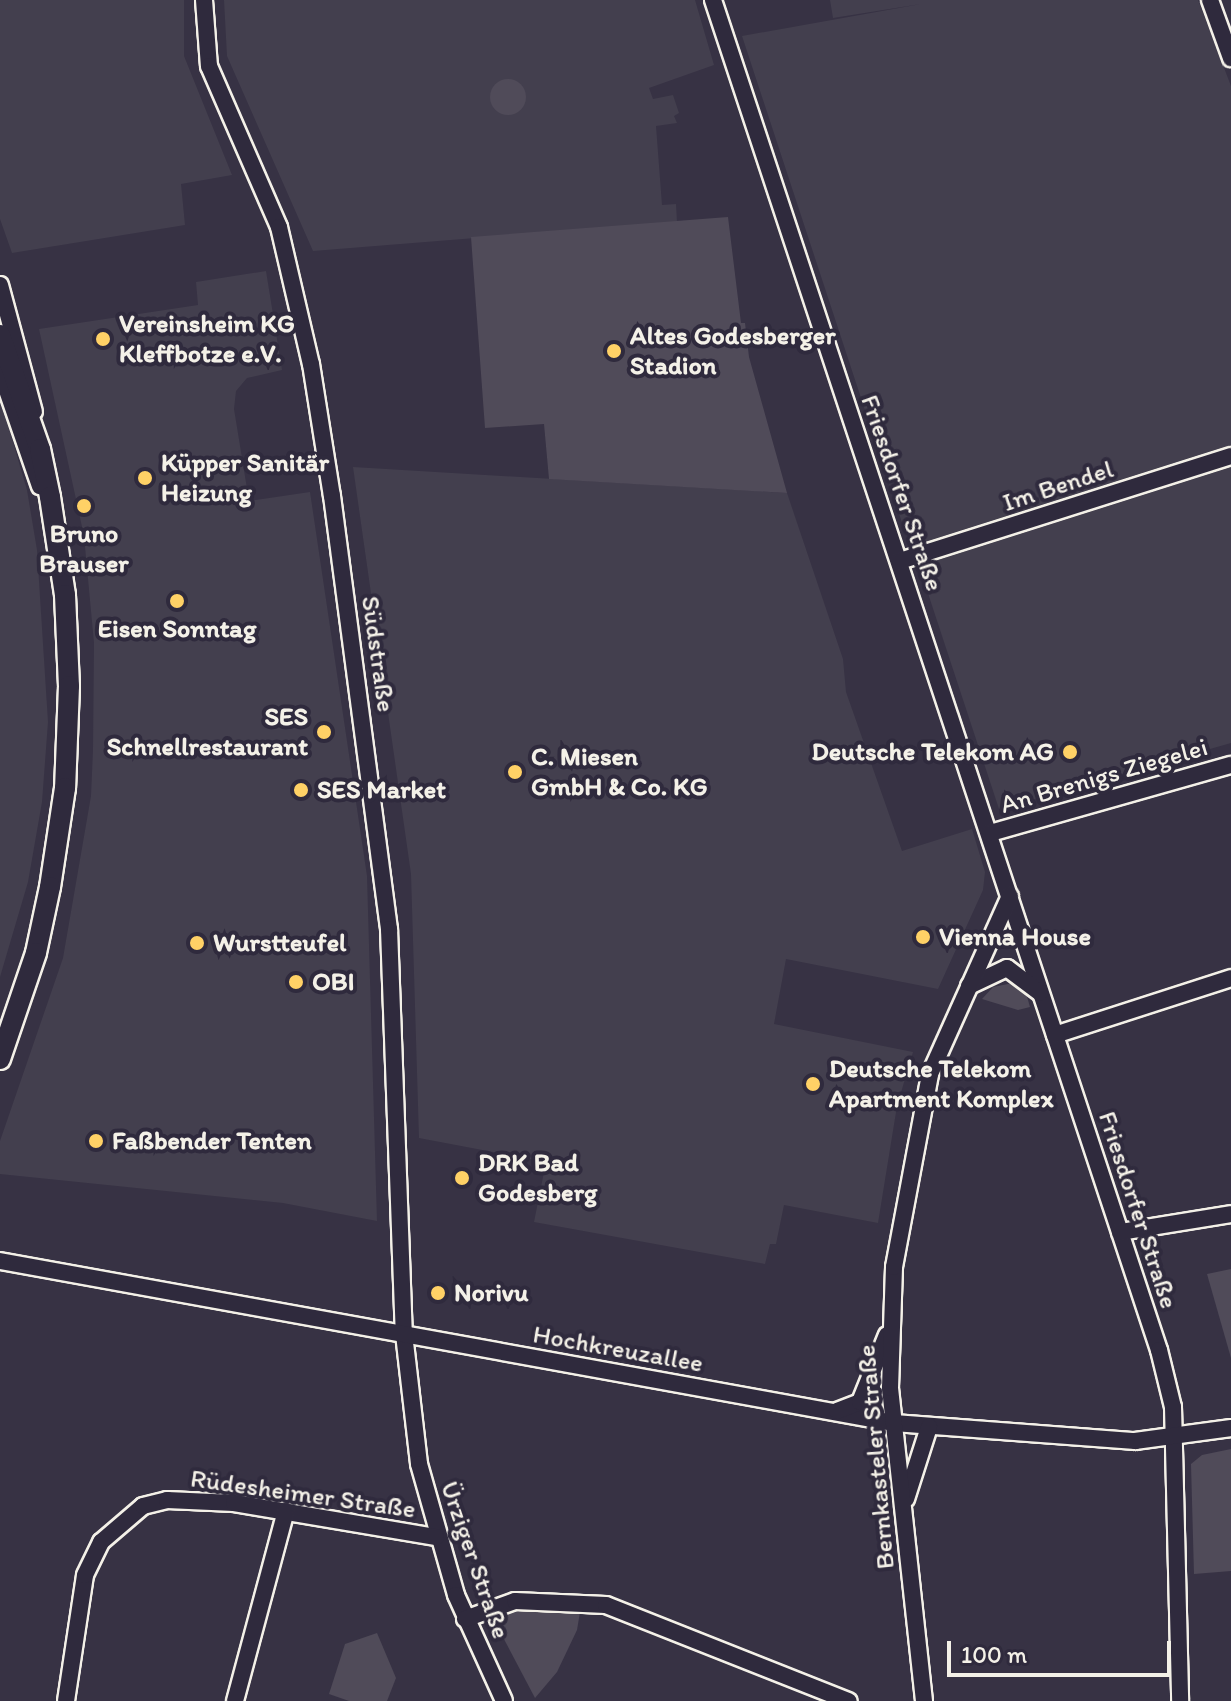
<!DOCTYPE html>
<html>
<head>
<meta charset="utf-8">
<style>
  body { margin:0 }
  #map { position:relative; width:1231px; height:1701px; overflow:hidden; background:#373244; font-family:Itim,sans-serif }
  div>[style] { position:absolute }
  .built>* { inset:0; background:#433f4e }
  .green>* { inset:0; background:#504b59 }
  .round { border-radius:50% }
  .roads { filter:drop-shadow(2px 0 #f4f1e8) drop-shadow(-2px 0 #f4f1e8) drop-shadow(0 2px #f4f1e8) drop-shadow(0 -2px #f4f1e8) }
  .minor>* { height:16px; margin:-8px; padding:0 8px; transform-origin:8px; border-radius:8px; background:#2f2a3d }
  .major>* { height:20px; margin:-10px; padding:0 10px; transform-origin:10px; border-radius:10px; background:#2f2a3d }
  .dots>* { width:22px; height:22px; translate:-50% -50%; box-sizing:border-box; border:4px solid #2f2a3d; border-radius:50% }
  span { translate:-50% -50%; white-space:nowrap; text-align:center; line-height:1.15; -webkit-text-stroke:8px #2f2a3d; paint-order:stroke }
  .poi-label { font-size:26px; color:#f4f1e8; font-weight:700 }
  .left { translate:0 -50%; text-align:left }
  .right { translate:-100% -50%; text-align:right }
  .street-label { font-size:26px; color:#f4f1e8 }
  .scale { position:absolute; left:947px; top:1641px; width:224px; height:36px; box-sizing:border-box; border:4px solid #f4f1e8; border-top:0; padding-left:10px; font-size:24px; line-height:28px; white-space:nowrap; color:#f4f1e8; -webkit-text-stroke:6px #2f2a3d; paint-order:stroke }
</style>
</head>
<body>
<div id="map">
  <div class="built">
    <i style="clip-path:polygon(0 0,184px 0,184px 56px,232px 175px,181px 184px,185px 225px,12px 253px,0 219px)"></i>
    <i style="clip-path:polygon(224px 0,695px 0,714px 65px,649px 88px,653px 99px,673px 95px,679px 113px,674px 116px,677px 123px,656px 126px,662px 205px,676px 204px,677px 222px,313px 251px,227px 56px)"></i>
    <i style="clip-path:polygon(830px 0,1198px 0,1231px 86px,1231px 447px,910px 547px,742px 36px,921px 4px,833px 18px)"></i>
    <i style="clip-path:polygon(266px 271px,282px 370px,247px 378px,236px 391px,234px 409px,249px 501px,310px 492px,367px 876px,377px 1221px,283px 1203px,0 1174px,0 1141px,63px 958px,91px 796px,93px 750px,94px 643px,84px 536px,39px 329px,198px 305px,196px 282px)"></i>
    <i style="clip-path:polygon(0 398px,27px 490px,37px 550px,48px 722px,42px 802px,28px 882px,0 977px)"></i>
    <i style="clip-path:polygon(1231px 466px,1231px 743px,999px 809px,919px 566px)"></i>
    <i style="clip-path:polygon(353px 467px,787px 493px,843px 659px,846px 692px,902px 851px,972px 829px,985px 872px,983px 890px,938px 989px,786px 959px,774px 1024px,913px 1052px,897px 1106px,878px 1223px,784px 1205px,776px 1244px,770px 1244px,765px 1264px,534px 1222px,546px 1162px,419px 1138px,411px 874px)"></i>
  </div>
  <div class="green">
    <i class="round" style="left:490px;top:79px;width:36px;height:36px"></i>
    <i style="clip-path:polygon(728px 217px,741px 323px,745px 323px,749px 357px,787px 493px,549px 479px,544px 424px,485px 428px,471px 237px)"></i>
    <i style="clip-path:polygon(1013px 983px,1026px 993px,1030px 1007px,1018px 1010px,982px 999px,993px 987px)"></i>
    <i style="clip-path:polygon(1231px 1269px,1231px 1358px,1207px 1274px)"></i>
    <i style="clip-path:polygon(1231px 1449px,1231px 1571px,1194px 1574px,1191px 1464px,1202px 1455px)"></i>
    <i style="clip-path:polygon(560px 1608px,580px 1612px,577px 1630px,557px 1672px,535px 1698px,496px 1624px,498px 1617px,520px 1611px)"></i>
    <i style="clip-path:polygon(377px 1633px,396px 1678px,387px 1701px,349px 1701px,329px 1694px,345px 1644px)"></i>
  </div>
  <div class="roads">
    <div class="minor">
      <i style="left:204px;top:0;width:66px;rotate:85.7deg"></i>
      <i style="left:209px;top:66px;width:176px;rotate:66.5deg"></i>
      <i style="left:279px;top:227px;width:141px;rotate:76.9deg"></i>
      <i style="left:311px;top:364px;width:134px;rotate:81deg"></i>
      <i style="left:332px;top:496px;width:437px;rotate:82.5deg"></i>
      <i style="left:389px;top:929px;width:405px;rotate:87.9deg"></i>
      <i style="left:404px;top:1334px;width:131px;rotate:83.4deg"></i>
      <i style="left:419px;top:1464px;width:136px;rotate:74.2deg"></i>
      <i style="left:456px;top:1595px;width:116px;rotate:65.6deg"></i>
      <i style="left:713px;top:0;width:1422px;rotate:71.72deg"></i>
      <i style="left:1159px;top:1350px;width:59px;rotate:76.2deg"></i>
      <i style="left:1173px;top:1407px;width:294px;rotate:88.6deg"></i>
      <i style="left:1210px;top:0;width:62px;rotate:70.1deg"></i>
      <i style="left:0;top:285px;width:131px;rotate:75deg"></i>
      <i style="left:0;top:370px;width:123px;rotate:71deg"></i>
      <i style="left:900px;top:561px;width:347px;rotate:-17.6deg"></i>
      <i style="left:990px;top:833px;width:250px;rotate:-15.8deg"></i>
      <i style="left:969px;top:986px;width:42px;rotate:-25.3deg"></i>
      <i style="left:1007px;top:968px;width:41px;rotate:37.1deg"></i>
      <i style="left:1055px;top:1035px;width:185px;rotate:-17.9deg"></i>
      <i style="left:1120px;top:1232px;width:112px;rotate:-9.2deg"></i>
      <i style="left:0;top:1261px;width:909px;rotate:10.27deg"></i>
      <i style="left:894px;top:1423px;width:242px;rotate:4.3deg"></i>
      <i style="left:1135px;top:1441px;width:97px;rotate:-7.7deg"></i>
      <i style="left:837px;top:1411px;width:25px;rotate:-21deg"></i>
      <i style="left:860px;top:1402px;width:72px;rotate:-68.1deg"></i>
      <i style="left:906px;top:1499px;width:76px;rotate:-72.3deg"></i>
      <i style="left:465px;top:1619px;width:53px;rotate:-19.8deg"></i>
      <i style="left:515px;top:1601px;width:91px;rotate:2.5deg"></i>
      <i style="left:606px;top:1605px;width:261px;rotate:21.6deg"></i>
      <i style="left:66px;top:1701px;width:127px;rotate:-81.4deg"></i>
      <i style="left:85px;top:1575px;width:37px;rotate:-64deg"></i>
      <i style="left:101px;top:1542px;width:55px;rotate:-40.6deg"></i>
      <i style="left:143px;top:1506px;width:25px;rotate:-14deg"></i>
      <i style="left:167px;top:1500px;width:67px;rotate:2.6deg"></i>
      <i style="left:234px;top:1503px;width:205px;rotate:9.6deg"></i>
      <i style="left:235px;top:1701px;width:197px;rotate:-75deg"></i>
      <i style="left:924px;top:1701px;width:315px;rotate:-96.2deg"></i>
      <i style="left:890px;top:1388px;width:121px;rotate:-88.1deg"></i>
      <i style="left:894px;top:1267px;width:196px;rotate:-79.4deg"></i>
      <i style="left:930px;top:1074px;width:195px;rotate:-65.8deg"></i>
    </div>
    <div class="major">
      <i style="left:0;top:335px;width:121px;rotate:70.7deg"></i>
      <i style="left:40px;top:449px;width:49px;rotate:78.2deg"></i>
      <i style="left:50px;top:497px;width:99px;rotate:81.3deg"></i>
      <i style="left:65px;top:595px;width:91px;rotate:87.5deg"></i>
      <i style="left:69px;top:686px;width:102px;rotate:92.2deg"></i>
      <i style="left:65px;top:788px;width:100px;rotate:98.6deg"></i>
      <i style="left:50px;top:887px;width:67px;rotate:102deg"></i>
      <i style="left:36px;top:953px;width:112px;rotate:108.8deg"></i>
    </div>
  </div>
  <div class="dots">
    <i style="left:103px;top:339px;background:#ffd166"></i>
    <i style="left:614px;top:351px;background:#ffd166"></i>
    <i style="left:145px;top:478px;background:#ffd166"></i>
    <i style="left:84px;top:506px;background:#ffd166"></i>
    <i style="left:177px;top:601px;background:#ffd166"></i>
    <i style="left:324px;top:732px;background:#ffd166"></i>
    <i style="left:1070px;top:752px;background:#ffd166"></i>
    <i style="left:515px;top:772px;background:#ffd166"></i>
    <i style="left:301px;top:790px;background:#ffd166"></i>
    <i style="left:923px;top:937px;background:#ffd166"></i>
    <i style="left:197px;top:943px;background:#ffd166"></i>
    <i style="left:296px;top:982px;background:#ffd166"></i>
    <i style="left:813px;top:1084px;background:#ffd166"></i>
    <i style="left:96px;top:1141px;background:#ffd166"></i>
    <i style="left:462px;top:1178px;background:#ffd166"></i>
    <i style="left:438px;top:1293px;background:#ffd166"></i>
  </div>
  <div class="poi-label">
    <span class="left" style="left:119px;top:339px">Vereinsheim KG<br>Kleffbotze e.V.</span>
    <span class="left" style="left:630px;top:351px">Altes Godesberger<br>Stadion</span>
    <span class="left" style="left:161px;top:478px">Küpper Sanitär<br>Heizung</span>
    <span style="left:84px;top:549px">Bruno<br>Brauser</span>
    <span style="left:177px;top:629px">Eisen Sonntag</span>
    <span class="right" style="left:308px;top:732px">SES<br>Schnellrestaurant</span>
    <span class="right" style="left:1054px;top:752px">Deutsche Telekom AG</span>
    <span class="left" style="left:531px;top:772px">C. Miesen<br>GmbH &amp; Co. KG</span>
    <span class="left" style="left:317px;top:790px">SES Market</span>
    <span class="left" style="left:939px;top:937px">Vienna House</span>
    <span class="left" style="left:213px;top:943px">Wurstteufel</span>
    <span class="left" style="left:312px;top:982px">OBI</span>
    <span class="left" style="left:829px;top:1084px">Deutsche Telekom<br>Apartment Komplex</span>
    <span class="left" style="left:112px;top:1141px">Faßbender Tenten</span>
    <span class="left" style="left:478px;top:1178px">DRK Bad<br>Godesberg</span>
    <span class="left" style="left:454px;top:1293px">Norivu</span>
  </div>
  <div class="street-label">
    <span style="left:1058px;top:486px;rotate:-18deg">Im Bendel</span>
    <span style="left:902px;top:493px;rotate:71deg">Friesdorfer Straße</span>
    <span style="left:378px;top:654px;rotate:82deg">Südstraße</span>
    <span style="left:1104px;top:776px;rotate:-16deg">An Brenigs Ziegelei</span>
    <span style="left:1138px;top:1210px;rotate:72deg">Friesdorfer Straße</span>
    <span style="left:618px;top:1349px;rotate:10deg">Hochkreuzallee</span>
    <span style="left:876px;top:1457px;rotate:-95deg">Bernkasteler Straße</span>
    <span style="left:303px;top:1494px;rotate:8deg">Rüdesheimer Straße</span>
    <span style="left:475px;top:1560px;rotate:71deg">Ürziger Straße</span>
  </div>
  <div class="scale">100 m</div>
</div>
</body>
</html>
